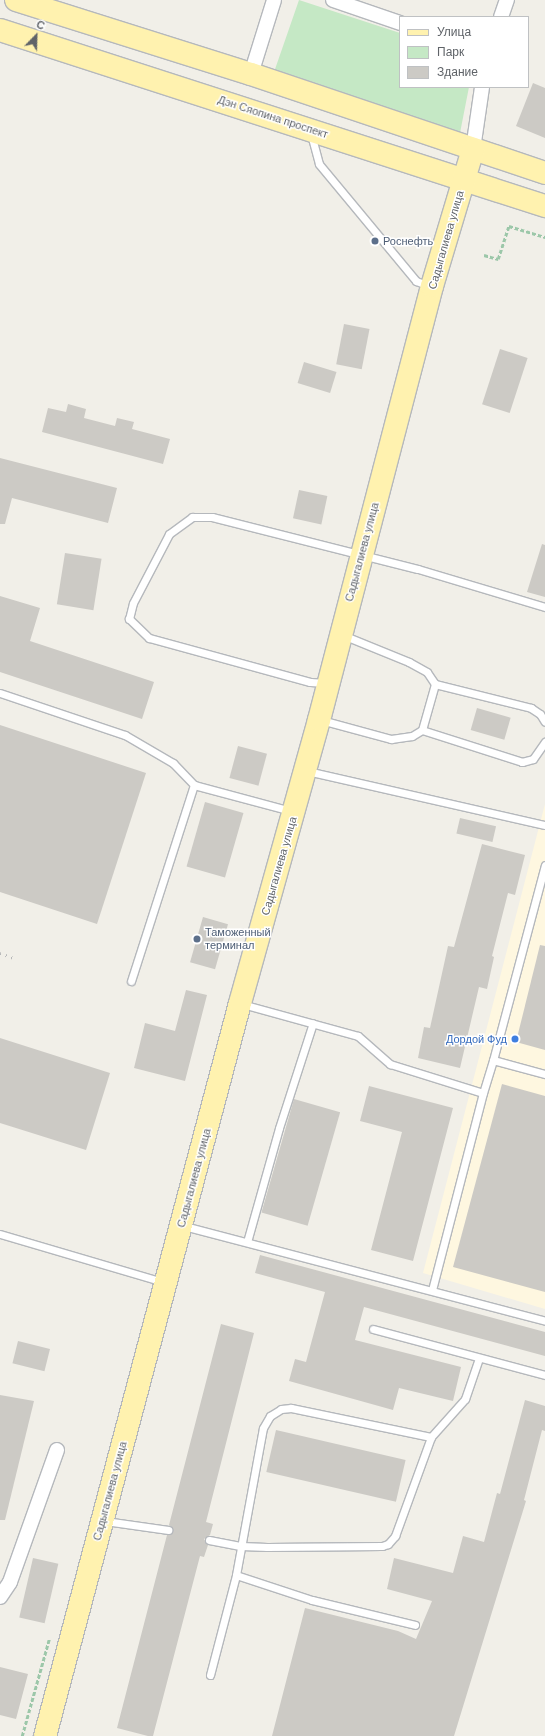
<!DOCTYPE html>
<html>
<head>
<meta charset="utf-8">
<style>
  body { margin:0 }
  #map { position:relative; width:545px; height:1736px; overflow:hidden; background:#f1efe8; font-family:"DM Sans",sans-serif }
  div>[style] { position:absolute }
  .commercial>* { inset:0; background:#fef7e0 }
  .green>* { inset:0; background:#c5e8c5 }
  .building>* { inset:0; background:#cccac5; transform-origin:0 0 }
  .path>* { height:2.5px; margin-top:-1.25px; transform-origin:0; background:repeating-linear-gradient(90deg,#9cc7a9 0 4px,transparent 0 6px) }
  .roads { filter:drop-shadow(1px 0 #b5b8bc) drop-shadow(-1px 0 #b5b8bc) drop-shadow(0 1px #b5b8bc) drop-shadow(0 -1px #b5b8bc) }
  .lane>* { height:7px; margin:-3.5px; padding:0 3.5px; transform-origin:3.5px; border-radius:3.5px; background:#fff }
  .street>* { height:14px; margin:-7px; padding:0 7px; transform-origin:7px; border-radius:7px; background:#fff }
  .primary>* { height:22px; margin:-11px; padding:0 11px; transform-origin:11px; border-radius:11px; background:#fff2af }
  .rail>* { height:3px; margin-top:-1.5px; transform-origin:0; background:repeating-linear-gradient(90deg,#b6b7b8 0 1px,transparent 0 6px) }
  .dots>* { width:11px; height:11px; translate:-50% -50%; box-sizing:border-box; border:2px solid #fff; border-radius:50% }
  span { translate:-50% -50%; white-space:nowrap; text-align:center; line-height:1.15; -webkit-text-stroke:3px #fff; paint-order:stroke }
  .street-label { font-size:11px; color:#5f6368 }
  .service-label { font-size:11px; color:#4e5e75 }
  .left { translate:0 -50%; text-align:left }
  .shop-label { font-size:11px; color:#366cbe }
  .right { translate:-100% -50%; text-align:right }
  .legend { position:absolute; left:399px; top:16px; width:130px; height:72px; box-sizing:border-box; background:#fff; border:1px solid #bfc1c3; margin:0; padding:5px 7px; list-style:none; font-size:12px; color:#5f6368 }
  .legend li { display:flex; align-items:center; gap:8px; height:20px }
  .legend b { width:20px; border:1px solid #bfc1c3 }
  .north { position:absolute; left:16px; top:16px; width:40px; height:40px; -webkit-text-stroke:3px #fff; paint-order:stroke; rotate:23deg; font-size:11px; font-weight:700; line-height:16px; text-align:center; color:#5f6368 }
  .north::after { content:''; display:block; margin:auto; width:14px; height:18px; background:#5f6368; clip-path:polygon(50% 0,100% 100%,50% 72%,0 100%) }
</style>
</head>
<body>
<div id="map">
  <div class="commercial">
    <i style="clip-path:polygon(545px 804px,545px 1309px,423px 1273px)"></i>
  </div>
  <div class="green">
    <i style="clip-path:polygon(299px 0,400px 33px,400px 87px,469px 87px,460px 133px,273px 75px)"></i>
  </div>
  <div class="building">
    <i style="clip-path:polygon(533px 83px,545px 88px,545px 138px,516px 126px)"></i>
    <i style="left:344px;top:324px;width:26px;height:41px;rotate:11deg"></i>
    <i style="left:500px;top:349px;width:29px;height:58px;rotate:18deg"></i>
    <i style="left:304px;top:362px;width:34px;height:22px;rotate:17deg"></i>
    <i style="clip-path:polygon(68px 404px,86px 409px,84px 418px,115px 426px,117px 418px,134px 422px,132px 429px,170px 439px,163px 464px,42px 432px,48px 408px,66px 412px)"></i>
    <i style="clip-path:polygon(0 458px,117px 488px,108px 523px,12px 498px,5px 524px,0 524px)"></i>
    <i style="left:299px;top:490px;width:29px;height:29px;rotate:12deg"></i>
    <i style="clip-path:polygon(542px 544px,545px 545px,545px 597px,527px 592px)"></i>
    <i style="left:65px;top:553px;width:37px;height:52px;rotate:9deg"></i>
    <i style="clip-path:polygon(0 596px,40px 608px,30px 641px,154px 682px,142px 719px,0 672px)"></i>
    <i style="left:477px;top:708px;width:35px;height:23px;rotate:16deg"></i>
    <i style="clip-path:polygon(0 725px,146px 773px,97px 924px,0 892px)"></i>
    <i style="left:238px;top:746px;width:30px;height:33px;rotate:15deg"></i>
    <i style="left:205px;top:802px;width:40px;height:67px;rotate:16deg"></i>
    <i style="left:460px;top:818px;width:37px;height:16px;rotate:13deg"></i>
    <i style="clip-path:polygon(482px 844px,525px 855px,515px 895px,508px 893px,492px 956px,494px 957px,487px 989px,479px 987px,460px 1068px,418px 1058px,424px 1027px,430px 1028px,448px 946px,454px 947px)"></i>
    <i style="left:203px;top:917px;width:26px;height:47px;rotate:16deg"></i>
    <i style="clip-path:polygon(540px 945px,545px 946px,545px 1050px,516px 1042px)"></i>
    <i style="clip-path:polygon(186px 990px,207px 995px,185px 1081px,134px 1068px,145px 1023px,175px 1031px)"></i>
    <i style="clip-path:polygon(0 1038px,110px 1073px,86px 1150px,0 1123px)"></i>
    <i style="clip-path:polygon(502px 1084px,545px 1096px,545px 1292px,453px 1267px)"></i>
    <i style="clip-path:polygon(369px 1086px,453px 1108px,413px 1261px,371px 1250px,402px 1132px,360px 1121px)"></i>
    <i style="left:294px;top:1099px;width:48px;height:118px;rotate:16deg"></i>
    <i style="clip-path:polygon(260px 1255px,545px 1332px,545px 1356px,364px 1307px,355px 1340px,461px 1367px,453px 1401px,399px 1388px,393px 1410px,289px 1381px,295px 1359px,306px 1362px,325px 1292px,255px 1273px)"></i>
    <i style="clip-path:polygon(221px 1324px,254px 1333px,206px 1522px,213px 1524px,210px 1535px,204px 1539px,208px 1545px,204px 1557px,200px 1556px,153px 1736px,148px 1736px,117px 1728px,167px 1535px,173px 1531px,169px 1525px)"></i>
    <i style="left:18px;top:1341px;width:33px;height:23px;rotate:14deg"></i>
    <i style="clip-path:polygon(0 1395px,34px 1401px,5px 1520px,0 1520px)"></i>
    <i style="clip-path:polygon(525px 1400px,545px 1406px,545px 1431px,542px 1430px,524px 1500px,526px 1501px,454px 1736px,272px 1736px,305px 1608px,398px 1631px,416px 1639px,432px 1601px,387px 1589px,394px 1558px,453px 1573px,463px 1536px,484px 1542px,497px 1493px,500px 1494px)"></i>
    <i style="left:276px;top:1430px;width:133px;height:43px;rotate:13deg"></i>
    <i style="left:33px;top:1558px;width:26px;height:61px;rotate:13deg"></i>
    <i style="clip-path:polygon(0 1667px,28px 1674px,16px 1719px,0 1715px)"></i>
  </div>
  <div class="path">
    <i style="left:484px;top:255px;width:15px;rotate:16deg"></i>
    <i style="left:498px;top:259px;width:35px;rotate:-72deg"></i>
    <i style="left:509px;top:226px;width:38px;rotate:17deg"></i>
    <i style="left:22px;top:1736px;width:101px;rotate:-74.4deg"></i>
  </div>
  <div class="roads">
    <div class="lane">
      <i style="left:311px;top:134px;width:31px;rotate:75deg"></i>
      <i style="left:319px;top:164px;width:152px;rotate:50.3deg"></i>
      <i style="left:416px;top:281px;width:15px;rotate:20deg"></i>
      <i style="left:326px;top:683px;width:16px;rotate:-176deg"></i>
      <i style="left:310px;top:682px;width:167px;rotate:-164.7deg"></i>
      <i style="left:149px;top:638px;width:28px;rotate:-136deg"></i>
      <i style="left:129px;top:619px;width:16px;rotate:-76deg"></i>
      <i style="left:133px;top:603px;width:78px;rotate:-62.4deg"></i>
      <i style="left:169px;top:534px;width:29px;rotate:-36deg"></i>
      <i style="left:192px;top:517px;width:20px"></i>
      <i style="left:212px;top:517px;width:212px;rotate:14.2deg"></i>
      <i style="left:418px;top:569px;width:133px;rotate:16.7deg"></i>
      <i style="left:435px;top:684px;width:99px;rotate:14deg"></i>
      <i style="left:531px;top:708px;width:11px;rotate:34deg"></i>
      <i style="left:540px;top:714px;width:9px;rotate:58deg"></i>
      <i style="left:0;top:693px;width:132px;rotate:18.6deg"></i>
      <i style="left:125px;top:735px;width:56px;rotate:30.3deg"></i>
      <i style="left:173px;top:763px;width:30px;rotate:46deg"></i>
      <i style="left:194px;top:785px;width:100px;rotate:15deg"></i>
      <i style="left:321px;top:720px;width:73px;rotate:15.2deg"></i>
      <i style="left:391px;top:739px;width:21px;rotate:-8deg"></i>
      <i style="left:412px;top:736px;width:12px;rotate:-31deg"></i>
      <i style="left:422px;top:730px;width:48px;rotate:-74.2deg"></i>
      <i style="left:435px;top:684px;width:14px;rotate:-124deg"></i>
      <i style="left:427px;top:672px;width:21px;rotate:-151deg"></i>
      <i style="left:409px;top:662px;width:71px;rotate:-157.8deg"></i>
      <i style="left:422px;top:730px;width:105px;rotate:17.7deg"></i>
      <i style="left:522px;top:762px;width:11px;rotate:-15deg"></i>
      <i style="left:533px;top:759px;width:21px;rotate:-55deg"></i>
      <i style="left:307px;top:771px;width:244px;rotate:12.8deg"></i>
      <i style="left:545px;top:865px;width:202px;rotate:104.9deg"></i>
      <i style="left:493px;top:1060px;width:54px;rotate:15.1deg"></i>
      <i style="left:131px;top:981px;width:206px;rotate:-72.2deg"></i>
      <i style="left:242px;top:1004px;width:120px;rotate:15.4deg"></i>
      <i style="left:358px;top:1036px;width:43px;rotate:41.2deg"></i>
      <i style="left:390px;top:1064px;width:97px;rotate:17.3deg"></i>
      <i style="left:483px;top:1093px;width:34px;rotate:-73deg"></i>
      <i style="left:184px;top:1226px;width:373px;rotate:14.7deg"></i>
      <i style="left:0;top:1234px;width:170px;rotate:16.4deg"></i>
      <i style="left:247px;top:1242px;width:118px;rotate:-74.3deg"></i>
      <i style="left:279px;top:1128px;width:110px;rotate:-72.1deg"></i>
      <i style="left:432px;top:1290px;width:203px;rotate:-75.5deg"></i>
      <i style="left:373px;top:1329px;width:178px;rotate:15deg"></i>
      <i style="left:105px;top:1521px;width:64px;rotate:8.1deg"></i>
      <i style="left:209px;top:1540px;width:33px;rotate:11deg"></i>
      <i style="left:241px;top:1546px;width:26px;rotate:2deg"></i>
      <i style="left:267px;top:1547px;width:115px;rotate:-0.5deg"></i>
      <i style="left:382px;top:1546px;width:6px;rotate:-18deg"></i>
      <i style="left:388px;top:1544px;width:11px;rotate:-49deg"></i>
      <i style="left:395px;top:1536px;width:105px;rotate:-70deg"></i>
      <i style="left:431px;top:1437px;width:51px;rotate:-48.2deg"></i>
      <i style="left:465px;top:1399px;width:43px;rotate:-71.1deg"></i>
      <i style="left:236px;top:1575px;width:80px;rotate:18.2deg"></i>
      <i style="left:312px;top:1600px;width:106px;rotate:13.6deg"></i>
      <i style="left:210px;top:1675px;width:103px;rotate:-75.4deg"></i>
      <i style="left:236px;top:1575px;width:149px;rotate:-79.6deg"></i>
      <i style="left:263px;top:1428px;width:14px;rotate:-60deg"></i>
      <i style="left:270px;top:1416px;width:13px;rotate:-32deg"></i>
      <i style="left:281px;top:1409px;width:10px;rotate:-6deg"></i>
      <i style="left:291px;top:1408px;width:143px;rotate:11.7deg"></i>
    </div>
    <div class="street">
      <i style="left:333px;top:0;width:71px;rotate:18.9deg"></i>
      <i style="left:501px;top:17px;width:18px;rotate:-71deg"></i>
      <i style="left:251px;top:74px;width:77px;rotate:-72.7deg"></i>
      <i style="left:473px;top:149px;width:63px;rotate:-81.7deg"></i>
      <i style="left:0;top:1597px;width:18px;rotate:-56deg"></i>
      <i style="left:10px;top:1582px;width:140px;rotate:-70.4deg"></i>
    </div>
    <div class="primary">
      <i style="left:16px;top:0;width:246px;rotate:17.5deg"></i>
      <i style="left:251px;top:74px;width:310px;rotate:18.6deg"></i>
      <i style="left:0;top:30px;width:573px;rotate:17.9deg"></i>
      <i style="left:45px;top:1736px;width:758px;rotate:-75.1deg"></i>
      <i style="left:240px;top:1003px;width:294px;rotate:-74.4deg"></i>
      <i style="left:319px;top:720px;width:448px;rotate:-75.4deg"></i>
      <i style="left:432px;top:286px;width:143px;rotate:-73.3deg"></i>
    </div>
  </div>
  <div class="rail">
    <i style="left:0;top:953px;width:15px;rotate:20deg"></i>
  </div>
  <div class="dots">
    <i style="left:375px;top:241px;background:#5c6f8a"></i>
    <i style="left:197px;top:939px;background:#5c6f8a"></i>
    <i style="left:515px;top:1039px;background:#3f7fe0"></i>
  </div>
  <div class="street-label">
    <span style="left:273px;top:117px;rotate:18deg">Дэн Сяопина проспект</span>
    <span style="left:446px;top:240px;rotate:-74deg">Садыгалиева улица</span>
    <span style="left:362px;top:552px;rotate:-75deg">Садыгалиева улица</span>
    <span style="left:279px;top:866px;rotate:-74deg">Садыгалиева улица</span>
    <span style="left:194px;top:1178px;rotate:-75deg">Садыгалиева улица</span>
    <span style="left:110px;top:1491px;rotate:-75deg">Садыгалиева улица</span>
  </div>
  <div class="service-label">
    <span class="left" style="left:383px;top:241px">Роснефть</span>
    <span class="left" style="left:205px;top:939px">Таможенный<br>терминал</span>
  </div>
  <div class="shop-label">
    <span class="right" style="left:507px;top:1039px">Дордой Фуд</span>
  </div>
  <ul class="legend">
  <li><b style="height:5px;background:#fff2af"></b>Улица</li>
  <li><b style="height:11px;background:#c5e8c5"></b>Парк</li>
  <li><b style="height:11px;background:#cccac5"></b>Здание</li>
  </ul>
  <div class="north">С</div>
</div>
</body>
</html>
